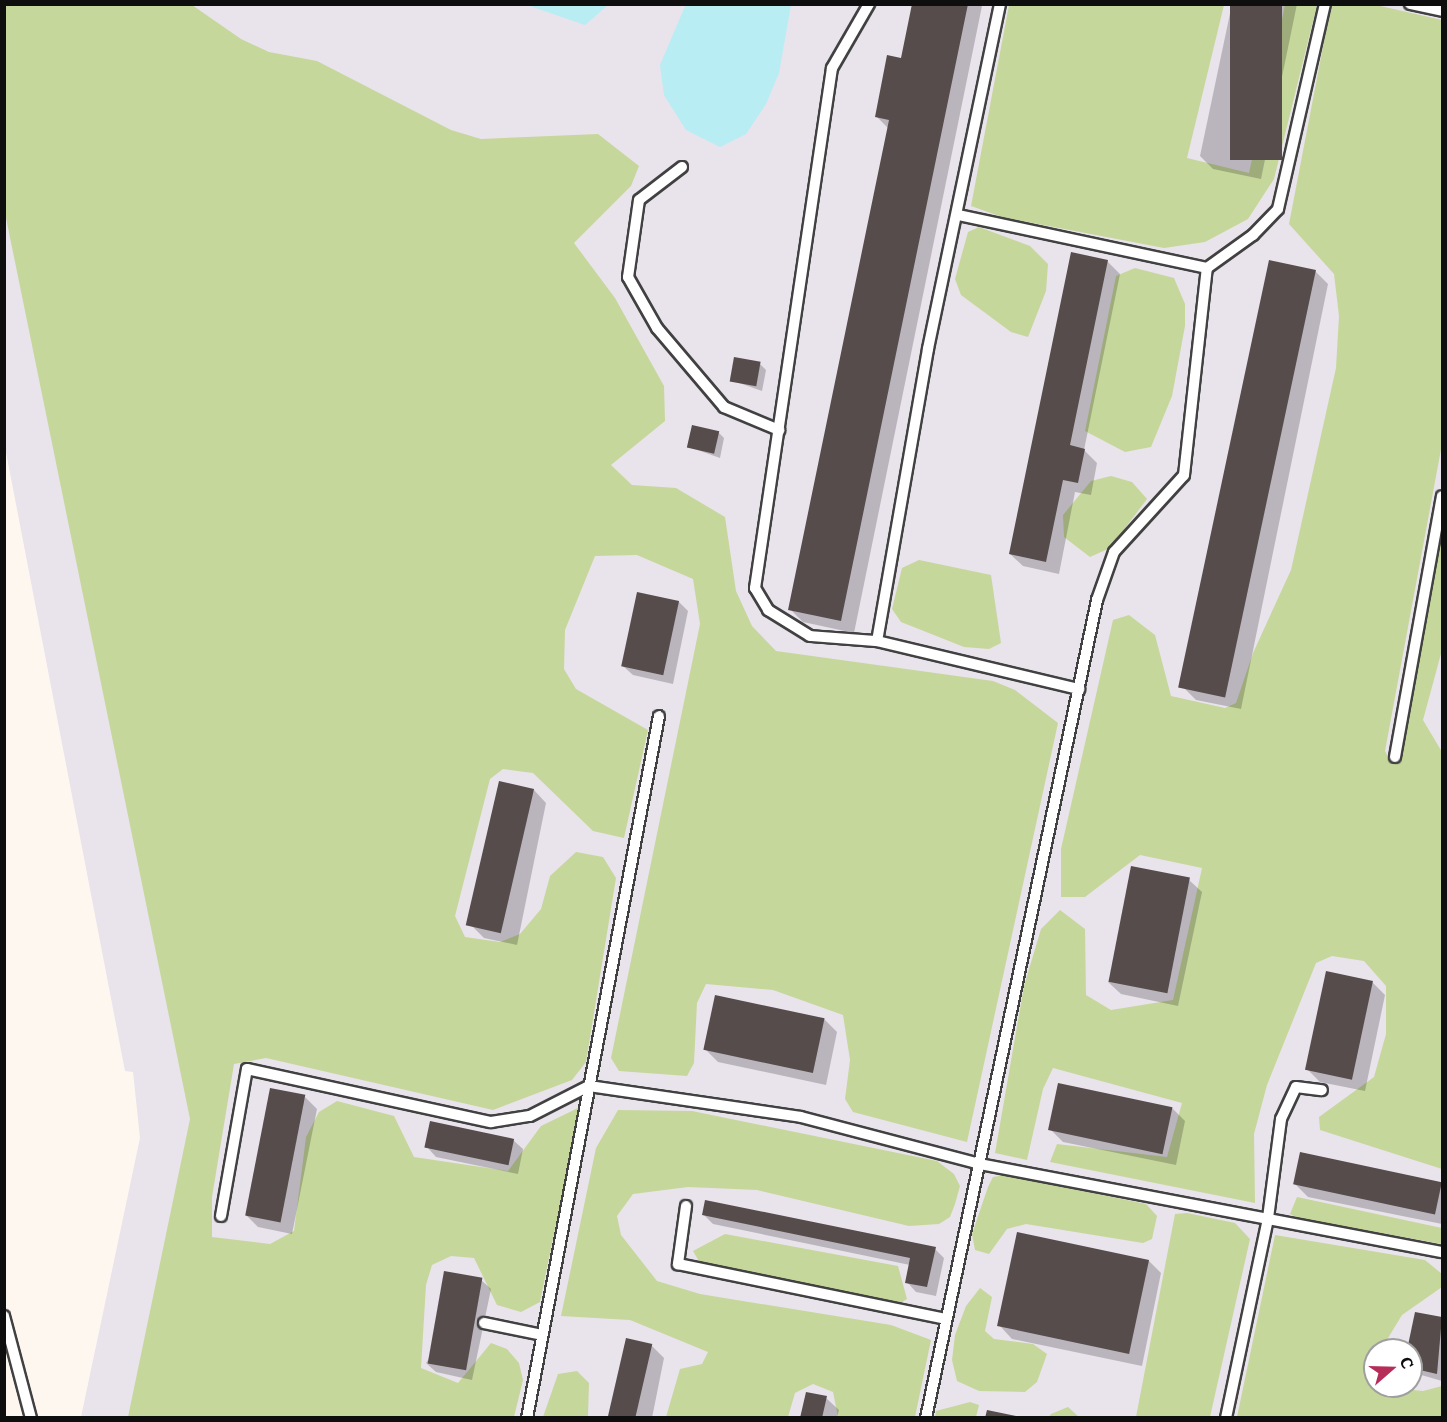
<!DOCTYPE html>
<html>
<head>
<meta charset="utf-8">
<style>
  body { margin:0 }
  #map { position:relative; width:1447px; height:1422px; overflow:hidden; background:#fef7f0; font-family:Literata,serif }
  div>[style] { position:absolute }
  .industrial>* { inset:0; background:#e9e3ec }
  .forest>* { inset:0; background:#c6d79b }
  .water>* { inset:0; background:#b7edf3 }
  .shadow>* { inset:0; background:#0003 }
  .building>* { inset:0; background:#564c4b; transform-origin:0 0 }
  .roads { filter:drop-shadow(2px 0 #414141) drop-shadow(-2px 0 #414141) drop-shadow(0 2px #414141) drop-shadow(0 -2px #414141) }
  .lane>* { height:10px; margin:-5px; padding:0 5px; transform-origin:5px; border-radius:5px; background:#fff }
  span { translate:-50% -50%; white-space:nowrap; text-align:center; line-height:1.15; -webkit-text-stroke:6px #fff; paint-order:stroke }
  .frame { position:absolute; inset:0; border:6px solid #0e0e0e; pointer-events:none }
  .north { position:absolute; left:1363px; top:1338px; width:60px; height:60px; box-sizing:border-box; background:#fff; border:2px solid #9f9f9f; border-radius:50%; rotate:70deg; font-size:16px; font-weight:700; line-height:24px; text-align:center; color:#0e0e0e }
  .north::after { content:''; display:block; margin:auto; width:21px; height:27px; background:#b72d5a; clip-path:polygon(50% 0,100% 100%,50% 72%,0 100%) }
</style>
</head>
<body>
<div id="map">
  <div class="industrial">
    <i style="clip-path:polygon(evenodd,4px 5px,1442px 5px,1442px 1417px,81px 1417px,140px 1138px,133px 1072px,125px 1071px,5px 447px,4px 5px,1375px 1350px,1411px 1350px,1411px 1386px,1375px 1386px,1375px 1350px)"></i>
  </div>
  <div class="forest">
    <i style="clip-path:polygon(4px 5px,192px 5px,241px 39px,269px 52px,317px 61px,451px 130px,481px 139px,598px 134px,639px 166px,631px 186px,574px 243px,615px 298px,664px 386px,665px 421px,611px 465px,632px 485px,676px 488px,725px 517px,736px 591px,752px 626px,776px 651px,993px 681px,1015px 690px,1058px 723px,967px 1142px,853px 1112px,845px 1099px,850px 1060px,843px 1015px,773px 990px,706px 984px,697px 1003px,694px 1063px,687px 1076px,619px 1071px,611px 1058px,700px 624px,693px 579px,637px 555px,595px 556px,565px 630px,564px 669px,576px 689px,648px 730px,624px 838px,593px 831px,533px 773px,503px 769px,490px 779px,455px 916px,465px 937px,500px 942px,520px 934px,541px 909px,550px 876px,576px 852px,603px 857px,616px 878px,586px 1062px,572px 1080px,493px 1110px,266px 1058px,234px 1064px,212px 1197px,212px 1237px,270px 1244px,294px 1231px,306px 1137px,319px 1112px,337px 1101px,394px 1116px,414px 1157px,508px 1171px,541px 1126px,580px 1107px,540px 1302px,521px 1312px,497px 1305px,474px 1258px,451px 1256px,432px 1265px,426px 1285px,421px 1368px,458px 1383px,491px 1343px,507px 1349px,519px 1363px,523px 1380px,514px 1417px,128px 1417px,190px 1119px,5px 213px)"></i>
    <i style="clip-path:polygon(1009px 5px,1224px 5px,1187px 158px,1249px 173px,1285px 5px,1317px 5px,1274px 179px,1248px 219px,1205px 242px,1164px 248px,1002px 217px,971px 206px)"></i>
    <i style="clip-path:polygon(1331px 5px,1376px 5px,1442px 20px,1442px 444px,1385px 751px,1392px 764px,1399px 759px,1442px 525px,1442px 650px,1423px 720px,1442px 752px,1442px 1169px,1320px 1130px,1319px 1117px,1374px 1077px,1386px 1034px,1386px 986px,1364px 961px,1332px 956px,1316px 963px,1267px 1085px,1254px 1134px,1255px 1203px,1050px 1162px,1057px 1144px,1167px 1157px,1182px 1103px,1053px 1068px,1043px 1089px,1027px 1160px,995px 1153px,1024px 986px,1041px 929px,1060px 910px,1085px 929px,1086px 995px,1111px 1010px,1173px 1000px,1202px 868px,1140px 855px,1085px 897px,1061px 897px,1061px 849px,1113px 620px,1129px 615px,1155px 635px,1171px 696px,1225px 708px,1236px 703px,1253px 653px,1291px 570px,1336px 368px,1339px 316px,1334px 274px,1289px 224px)"></i>
    <i style="clip-path:polygon(979px 227px,1030px 246px,1048px 264px,1046px 291px,1028px 337px,1011px 332px,961px 295px,955px 279px,968px 232px)"></i>
    <i style="clip-path:polygon(1135px 268px,1174px 278px,1185px 304px,1185px 326px,1172px 396px,1151px 447px,1125px 452px,1085px 431px,1116px 276px)"></i>
    <i style="clip-path:polygon(1111px 476px,1132px 482px,1147px 499px,1110px 548px,1090px 557px,1064px 537px,1063px 515px,1091px 481px)"></i>
    <i style="clip-path:polygon(919px 560px,991px 575px,1001px 643px,989px 649px,964px 647px,901px 622px,892px 609px,902px 568px)"></i>
    <i style="clip-path:polygon(618px 1110px,692px 1111px,937px 1161px,954px 1174px,960px 1186px,955px 1204px,950px 1217px,939px 1224px,909px 1226px,757px 1190px,688px 1187px,633px 1194px,617px 1216px,621px 1235px,657px 1281px,700px 1294px,891px 1325px,931px 1340px,915px 1417px,838px 1417px,833px 1392px,813px 1384px,795px 1393px,788px 1417px,666px 1417px,680px 1369px,702px 1364px,708px 1352px,630px 1320px,561px 1316px,596px 1148px)"></i>
    <i style="clip-path:polygon(1005px 1175px,1146px 1204px,1157px 1216px,1152px 1239px,1143px 1243px,1026px 1224px,1007px 1229px,989px 1254px,975px 1250px,972px 1234px,988px 1187px,993px 1177px)"></i>
    <i style="clip-path:polygon(1297px 1197px,1442px 1228px,1442px 1244px,1298px 1218px,1290px 1214px)"></i>
    <i style="clip-path:polygon(1187px 1213px,1235px 1223px,1250px 1239px,1210px 1417px,1136px 1417px,1175px 1214px)"></i>
    <i style="clip-path:polygon(725px 1234px,898px 1266px,907px 1299px,899px 1304px,700px 1263px,693px 1251px)"></i>
    <i style="clip-path:polygon(1275px 1235px,1425px 1260px,1442px 1274px,1442px 1287px,1402px 1315px,1385px 1343px,1387px 1350px,1375px 1350px,1375px 1386px,1423px 1391px,1442px 1386px,1442px 1417px,1237px 1417px)"></i>
    <i style="clip-path:polygon(980px 1288px,992px 1297px,985px 1331px,994px 1339px,1033px 1344px,1047px 1354px,1037px 1382px,1025px 1392px,979px 1391px,957px 1381px,952px 1360px,955px 1335px,966px 1306px)"></i>
    <i style="clip-path:polygon(577px 1371px,589px 1383px,588px 1417px,543px 1417px,558px 1374px)"></i>
    <i style="clip-path:polygon(970px 1402px,979px 1405px,976px 1417px,935px 1417px,936px 1411px)"></i>
    <i style="clip-path:polygon(1068px 1407px,1079px 1417px,1049px 1417px,1051px 1414px)"></i>
  </div>
  <div class="water">
    <i style="clip-path:polygon(686px 4px,791px 5px,779px 73px,766px 104px,746px 134px,720px 147px,686px 130px,664px 95px,660px 65px)"></i>
    <i style="clip-path:polygon(527px 5px,608px 5px,585px 25px)"></i>
  </div>
  <div class="shadow">
    <i style="clip-path:polygon(914px 4px,982px 6px,854px 633px,803px 622px,790px 609px,888px 128px,876px 116px,902px 59px)"></i>
    <i style="clip-path:polygon(1232px 4px,1297px 4px,1261px 179px,1213px 169px,1200px 156px)"></i>
    <i style="clip-path:polygon(1107px 261px,1120px 274px,1084px 450px,1097px 463px,1091px 495px,1075px 492px,1059px 574px,1023px 566px,1010px 554px)"></i>
    <i style="clip-path:polygon(1315px 271px,1328px 284px,1241px 709px,1196px 700px,1183px 687px)"></i>
    <i style="clip-path:polygon(760px 364px,766px 370px,762px 391px,731px 380px)"></i>
    <i style="clip-path:polygon(718px 432px,724px 438px,720px 458px,689px 447px)"></i>
    <i style="clip-path:polygon(679px 602px,688px 611px,673px 684px,633px 675px,623px 666px)"></i>
    <i style="clip-path:polygon(534px 790px,546px 803px,517px 945px,484px 938px,471px 925px)"></i>
    <i style="clip-path:polygon(1189px 880px,1202px 892px,1178px 1006px,1121px 994px,1108px 982px)"></i>
    <i style="clip-path:polygon(1372px 982px,1385px 995px,1365px 1091px,1320px 1082px,1307px 1069px)"></i>
    <i style="clip-path:polygon(824px 1019px,837px 1032px,826px 1085px,718px 1062px,706px 1050px)"></i>
    <i style="clip-path:polygon(305px 1097px,317px 1109px,292px 1234px,258px 1227px,246px 1215px)"></i>
    <i style="clip-path:polygon(1172px 1108px,1185px 1121px,1176px 1165px,1063px 1142px,1050px 1129px)"></i>
    <i style="clip-path:polygon(513px 1140px,523px 1149px,518px 1174px,436px 1157px,427px 1147px)"></i>
    <i style="clip-path:polygon(1301px 1154px,1442px 1183px,1442px 1224px,1308px 1197px,1295px 1184px)"></i>
    <i style="clip-path:polygon(704px 1215px,935px 1249px,944px 1258px,936px 1296px,916px 1292px,907px 1282px,910px 1265px,713px 1224px)"></i>
    <i style="clip-path:polygon(1148px 1260px,1161px 1273px,1142px 1366px,1012px 1339px,1000px 1326px)"></i>
    <i style="clip-path:polygon(481px 1280px,491px 1289px,472px 1380px,436px 1372px,426px 1363px)"></i>
    <i style="clip-path:polygon(1417px 1313px,1442px 1319px,1442px 1381px,1411px 1372px)"></i>
    <i style="clip-path:polygon(651px 1345px,664px 1358px,652px 1418px,611px 1418px)"></i>
    <i style="clip-path:polygon(826px 1398px,839px 1410px,837px 1418px,802px 1418px)"></i>
  </div>
  <div class="building">
    <i style="clip-path:polygon(912px 4px,968px 4px,841px 621px,788px 610px,889px 120px,875px 117px,887px 55px,901px 58px)"></i>
    <i style="left:1230px;top:4px;width:52px;height:156px"></i>
    <i style="clip-path:polygon(1071px 252px,1108px 260px,1070px 445px,1085px 449px,1078px 483px,1063px 480px,1046px 562px,1009px 554px)"></i>
    <i style="left:1269px;top:260px;width:48px;height:437px;rotate:12deg"></i>
    <i style="left:734px;top:357px;width:27px;height:25px;rotate:10deg"></i>
    <i style="left:692px;top:425px;width:28px;height:23px;rotate:13deg"></i>
    <i style="left:637px;top:592px;width:43px;height:76px;rotate:12deg"></i>
    <i style="left:499px;top:781px;width:36px;height:148px;rotate:13deg"></i>
    <i style="left:1131px;top:866px;width:60px;height:118px;rotate:11deg"></i>
    <i style="left:1326px;top:971px;width:48px;height:101px;rotate:12deg"></i>
    <i style="left:715px;top:995px;width:112px;height:56px;rotate:12deg"></i>
    <i style="left:1058px;top:1083px;width:117px;height:48px;rotate:12deg"></i>
    <i style="left:270px;top:1088px;width:36px;height:130px;rotate:11deg"></i>
    <i style="left:430px;top:1121px;width:86px;height:27px;rotate:12deg"></i>
    <i style="left:1300px;top:1152px;width:145px;height:33px;rotate:12deg"></i>
    <i style="clip-path:polygon(705px 1200px,936px 1247px,927px 1287px,905px 1283px,910px 1258px,702px 1215px)"></i>
    <i style="left:1017px;top:1232px;width:135px;height:96px;rotate:12deg"></i>
    <i style="left:444px;top:1271px;width:39px;height:94px;rotate:10deg"></i>
    <i style="clip-path:polygon(1415px 1312px,1442px 1317px,1437px 1374px,1411px 1368px,1407px 1350px)"></i>
    <i style="left:626px;top:1338px;width:27px;height:82px;rotate:13deg"></i>
    <i style="clip-path:polygon(806px 1392px,827px 1396px,822px 1418px,800px 1418px)"></i>
    <i style="clip-path:polygon(987px 1410px,1016px 1416px,1016px 1418px,985px 1418px)"></i>
  </div>
  <div class="roads">
    <div class="lane">
      <i style="left:869px;top:4px;width:74px;rotate:120deg"></i>
      <i style="left:832px;top:68px;width:526px;rotate:98.42deg"></i>
      <i style="left:755px;top:588px;width:26px;rotate:59deg"></i>
      <i style="left:768px;top:610px;width:49px;rotate:31.8deg"></i>
      <i style="left:810px;top:636px;width:67px;rotate:4.3deg"></i>
      <i style="left:1000px;top:4px;width:352px;rotate:101.8deg"></i>
      <i style="left:928px;top:349px;width:296px;rotate:99.9deg"></i>
      <i style="left:877px;top:641px;width:208px;rotate:13.4deg"></i>
      <i style="left:1410px;top:4px;width:33px;rotate:12deg"></i>
      <i style="left:682px;top:167px;width:54px;rotate:142.5deg"></i>
      <i style="left:639px;top:200px;width:78px;rotate:98.1deg"></i>
      <i style="left:628px;top:277px;width:59px;rotate:60.4deg"></i>
      <i style="left:657px;top:328px;width:104px;rotate:49.7deg"></i>
      <i style="left:724px;top:407px;width:60px;rotate:22.7deg"></i>
      <i style="left:958px;top:215px;width:255px;rotate:12deg"></i>
      <i style="left:1395px;top:757px;width:265px;rotate:-79.8deg"></i>
      <i style="left:686px;top:1206px;width:59px;rotate:97.9deg"></i>
      <i style="left:678px;top:1264px;width:273px;rotate:11.6deg"></i>
      <i style="left:221px;top:1216px;width:149px;rotate:-80deg"></i>
      <i style="left:247px;top:1069px;width:250px;rotate:12.3deg"></i>
      <i style="left:491px;top:1122px;width:39px;rotate:-9deg"></i>
      <i style="left:530px;top:1116px;width:66px;rotate:-27deg"></i>
      <i style="left:589px;top:1086px;width:214px;rotate:8.3deg"></i>
      <i style="left:801px;top:1117px;width:185px;rotate:14.7deg"></i>
      <i style="left:980px;top:1164px;width:470px;rotate:10.8deg"></i>
      <i style="left:4px;top:1316px;width:106px;rotate:75.2deg"></i>
      <i style="left:484px;top:1323px;width:59px;rotate:11.7deg"></i>
      <i style="left:527px;top:1418px;width:714px;rotate:-79.35deg"></i>
      <i style="left:926px;top:1418px;width:836px;rotate:-78.19deg"></i>
      <i style="left:1097px;top:600px;width:51px;rotate:-70.5deg"></i>
      <i style="left:1114px;top:552px;width:104px;rotate:-47.7deg"></i>
      <i style="left:1184px;top:475px;width:208px;rotate:-83.7deg"></i>
      <i style="left:1207px;top:268px;width:57px;rotate:-35.7deg"></i>
      <i style="left:1253px;top:235px;width:36px;rotate:-46deg"></i>
      <i style="left:1278px;top:209px;width:210px;rotate:-77.1deg"></i>
      <i style="left:1226px;top:1418px;width:204px;rotate:-78.1deg"></i>
      <i style="left:1268px;top:1218px;width:100px;rotate:-82.5deg"></i>
      <i style="left:1281px;top:1119px;width:35px;rotate:-65deg"></i>
      <i style="left:1296px;top:1087px;width:26px;rotate:7deg"></i>
    </div>
  </div>
  <div class="frame"></div>
  <div class="north">С</div>
</div>
</body>
</html>
